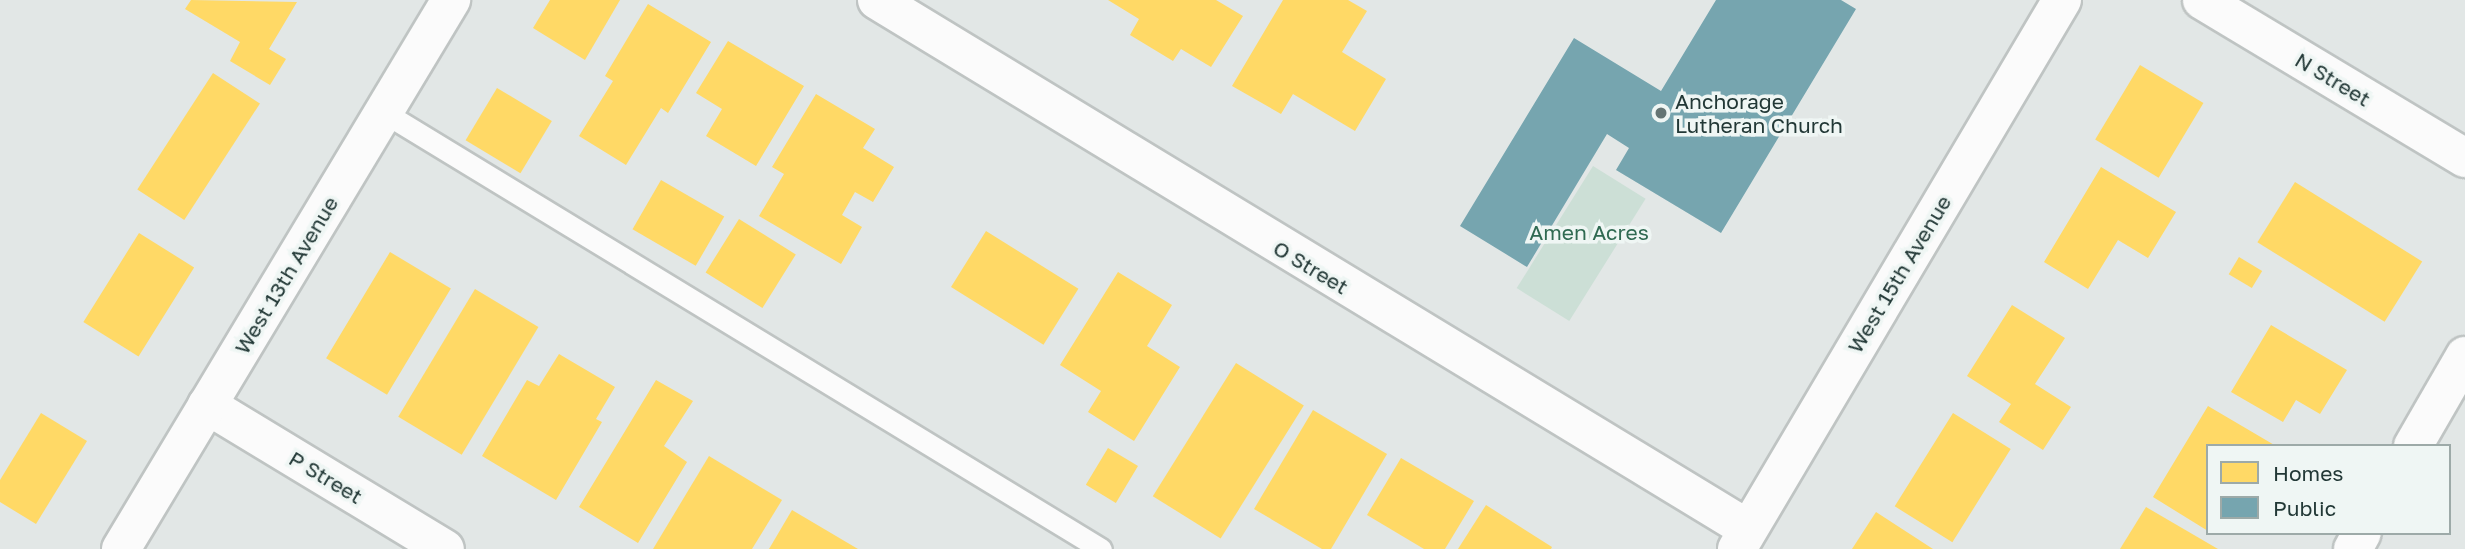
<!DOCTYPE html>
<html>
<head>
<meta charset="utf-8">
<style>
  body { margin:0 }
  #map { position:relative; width:2465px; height:549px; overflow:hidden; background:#e2e7e6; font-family:"Golos Text",sans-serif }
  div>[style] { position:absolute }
  .green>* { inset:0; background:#ccdfd6; transform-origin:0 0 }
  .homes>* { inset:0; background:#ffd966; transform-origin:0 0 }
  .public>* { inset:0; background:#76a5af }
  .roads { filter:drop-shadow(2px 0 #bfc4c3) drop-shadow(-2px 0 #bfc4c3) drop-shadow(0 2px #bfc4c3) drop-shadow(0 -2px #bfc4c3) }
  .lane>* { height:21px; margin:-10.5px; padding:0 10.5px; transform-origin:10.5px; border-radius:10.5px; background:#fbfbfb }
  .street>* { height:38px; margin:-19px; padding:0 19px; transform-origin:19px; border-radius:19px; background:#fbfbfb }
  .dots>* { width:19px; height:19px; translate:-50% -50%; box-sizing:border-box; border:4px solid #eff6f4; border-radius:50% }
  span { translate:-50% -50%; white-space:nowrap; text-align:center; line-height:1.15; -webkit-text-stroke:7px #eff6f4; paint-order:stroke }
  .street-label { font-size:21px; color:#223836 }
  .poi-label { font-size:21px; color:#223836 }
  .left { translate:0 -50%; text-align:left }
  .park-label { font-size:21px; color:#306a52 }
  .legend { position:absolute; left:2206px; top:444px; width:245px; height:91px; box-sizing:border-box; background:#eff6f4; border:2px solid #9daaa8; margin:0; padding:9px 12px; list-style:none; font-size:21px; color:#223836 }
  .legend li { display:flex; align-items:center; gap:14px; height:35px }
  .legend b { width:35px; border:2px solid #9daaa8 }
</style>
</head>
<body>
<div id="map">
  <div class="green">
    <i style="left:1593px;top:166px;width:62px;height:144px;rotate:32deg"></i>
  </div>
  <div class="homes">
    <i style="clip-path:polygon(191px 0,297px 2px,269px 49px,286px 59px,270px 85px,230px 61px,240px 42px,185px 9px)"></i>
    <i style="clip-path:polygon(550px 0,620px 0,585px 60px,533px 28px)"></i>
    <i style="clip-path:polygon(1108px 0,1216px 0,1243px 16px,1211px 67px,1181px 49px,1173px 61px,1130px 35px,1139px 19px)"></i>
    <i style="clip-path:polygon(1283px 0,1348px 0,1367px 11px,1342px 52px,1386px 79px,1355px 131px,1293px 94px,1281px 114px,1232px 86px)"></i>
    <i style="clip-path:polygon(648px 4px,711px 42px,668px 113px,661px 108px,626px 165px,579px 136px,613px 81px,605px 76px)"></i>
    <i style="clip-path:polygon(728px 41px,804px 86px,756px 166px,706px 136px,722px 109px,696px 93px)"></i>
    <i style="left:2140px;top:65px;width:74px;height:87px;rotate:31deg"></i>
    <i style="left:213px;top:73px;width:56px;height:139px;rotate:33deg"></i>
    <i style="left:497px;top:88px;width:64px;height:61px;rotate:31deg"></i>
    <i style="clip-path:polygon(816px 94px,875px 129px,863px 148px,894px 167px,873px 202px,855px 192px,842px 215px,862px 227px,841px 264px,759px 216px,784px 174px,772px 167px)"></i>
    <i style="clip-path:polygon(2101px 167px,2176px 212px,2148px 258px,2118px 240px,2088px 289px,2044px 262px)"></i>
    <i style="left:661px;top:180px;width:73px;height:57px;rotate:30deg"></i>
    <i style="left:2295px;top:182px;width:150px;height:71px;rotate:32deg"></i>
    <i style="left:739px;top:219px;width:67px;height:63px;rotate:32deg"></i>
    <i style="left:986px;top:231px;width:109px;height:66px;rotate:32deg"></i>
    <i style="left:139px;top:233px;width:65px;height:105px;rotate:32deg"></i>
    <i style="left:390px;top:252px;width:71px;height:124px;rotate:31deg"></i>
    <i style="left:2239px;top:257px;width:27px;height:20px;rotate:31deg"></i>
    <i style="clip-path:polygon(1118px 272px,1172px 305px,1147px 346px,1180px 367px,1134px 441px,1088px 412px,1101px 391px,1060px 365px)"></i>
    <i style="left:475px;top:289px;width:74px;height:149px;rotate:31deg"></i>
    <i style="clip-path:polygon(2012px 305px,2065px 338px,2035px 384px,2071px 407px,2043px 450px,1999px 422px,2011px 404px,1967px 376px)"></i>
    <i style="clip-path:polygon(2271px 325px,2347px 370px,2320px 414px,2296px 400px,2283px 422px,2231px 392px)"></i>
    <i style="clip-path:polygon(559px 354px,615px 387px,596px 419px,602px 422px,556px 500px,482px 456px,527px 380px,539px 386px)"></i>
    <i style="left:1236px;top:363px;width:80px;height:157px;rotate:32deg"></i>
    <i style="clip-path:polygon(656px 380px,693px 401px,664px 446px,687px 462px,638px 543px,579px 507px)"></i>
    <i style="clip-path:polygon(2208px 406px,2276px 446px,2208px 446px,2208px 531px,2153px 497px)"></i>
    <i style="clip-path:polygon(1313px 410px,1387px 454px,1331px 549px,1322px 549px,1254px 509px)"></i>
    <i style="clip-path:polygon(41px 413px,87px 441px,36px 524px,0 502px,0 480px)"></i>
    <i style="left:1953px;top:413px;width:68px;height:110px;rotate:32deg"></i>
    <i style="left:1108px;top:448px;width:35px;height:43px;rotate:31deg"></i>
    <i style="clip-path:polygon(709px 456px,782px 500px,752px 549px,653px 549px)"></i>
    <i style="clip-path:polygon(1401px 458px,1474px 501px,1445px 549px,1424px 549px,1367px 515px)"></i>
    <i style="clip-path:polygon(1486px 505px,1552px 547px,1551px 549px,1458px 549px)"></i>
    <i style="clip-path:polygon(2146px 507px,2218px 549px,2120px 549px)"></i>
    <i style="clip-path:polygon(792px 510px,858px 549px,769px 549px)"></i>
    <i style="clip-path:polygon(1876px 512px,1933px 549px,1852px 549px)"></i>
  </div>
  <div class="public">
    <i style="clip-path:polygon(1716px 0,1841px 0,1856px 9px,1721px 233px,1616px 170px,1629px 148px,1607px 134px,1527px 267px,1460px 226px,1574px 38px,1661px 91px)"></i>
  </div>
  <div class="roads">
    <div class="lane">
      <i style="left:385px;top:113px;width:838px;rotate:31.34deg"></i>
    </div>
    <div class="street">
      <i style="left:877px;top:0;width:1019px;rotate:31.27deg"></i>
      <i style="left:2202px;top:0;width:307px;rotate:31deg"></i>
      <i style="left:207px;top:405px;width:278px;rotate:31.2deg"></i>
      <i style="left:2413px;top:446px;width:104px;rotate:-60deg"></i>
      <i style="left:121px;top:549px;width:641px;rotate:-58.99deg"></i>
      <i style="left:1737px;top:549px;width:638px;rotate:-59.38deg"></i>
      <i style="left:2353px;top:549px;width:18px;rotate:-61deg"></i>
    </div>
  </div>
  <div class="dots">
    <i style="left:1661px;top:113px;background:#657574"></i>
  </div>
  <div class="street-label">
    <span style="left:2333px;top:79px;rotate:31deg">N Street</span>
    <span style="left:1311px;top:267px;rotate:31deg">O Street</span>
    <span style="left:1899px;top:274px;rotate:-59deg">West 15th Avenue</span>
    <span style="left:286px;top:275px;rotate:-59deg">West 13th Avenue</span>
    <span style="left:326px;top:477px;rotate:31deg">P Street</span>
  </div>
  <div class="poi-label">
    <span class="left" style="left:1675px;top:113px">Anchorage<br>Lutheran Church</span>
  </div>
  <div class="park-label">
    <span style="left:1589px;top:232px">Amen Acres</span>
  </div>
  <ul class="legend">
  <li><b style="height:19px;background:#ffd966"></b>Homes</li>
  <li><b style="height:19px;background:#76a5af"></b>Public</li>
  </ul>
</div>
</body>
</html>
